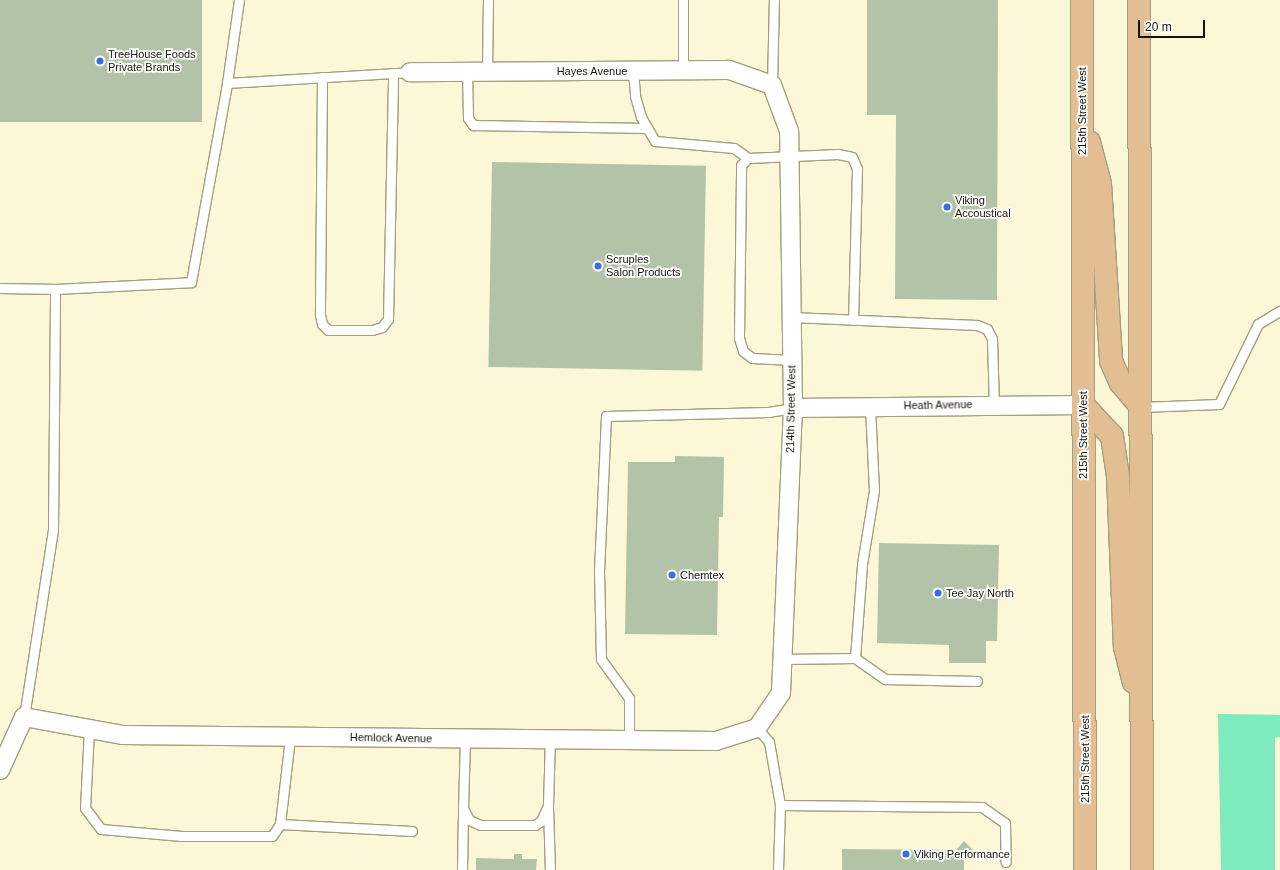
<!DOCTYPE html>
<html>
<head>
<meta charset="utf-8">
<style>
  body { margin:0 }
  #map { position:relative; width:1280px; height:870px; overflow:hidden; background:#fcf7d6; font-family:Arial,sans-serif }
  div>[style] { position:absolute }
  .water>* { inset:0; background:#7debbd }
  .building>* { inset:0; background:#b3c3a7; transform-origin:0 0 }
  .roads { filter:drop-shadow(1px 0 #a49f80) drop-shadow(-1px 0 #a49f80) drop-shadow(0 1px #a49f80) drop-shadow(0 -1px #a49f80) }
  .lane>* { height:9px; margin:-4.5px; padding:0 4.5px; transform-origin:4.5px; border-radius:4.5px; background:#fff }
  .street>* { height:18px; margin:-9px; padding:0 9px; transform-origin:9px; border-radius:9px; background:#fff }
  .primary>* { height:22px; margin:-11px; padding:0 11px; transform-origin:11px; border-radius:11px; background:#e4be93 }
  .dots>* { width:11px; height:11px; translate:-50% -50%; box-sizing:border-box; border:2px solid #fff; border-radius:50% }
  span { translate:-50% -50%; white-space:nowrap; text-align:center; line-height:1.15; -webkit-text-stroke:3.5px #fff; paint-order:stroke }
  .poi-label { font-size:11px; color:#151308 }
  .left { translate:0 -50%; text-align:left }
  .street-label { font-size:11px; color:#151308 }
  .scale { position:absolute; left:1138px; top:20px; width:67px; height:18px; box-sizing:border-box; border:2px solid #151308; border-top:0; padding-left:5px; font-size:12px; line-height:14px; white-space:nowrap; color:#151308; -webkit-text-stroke:3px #fff; paint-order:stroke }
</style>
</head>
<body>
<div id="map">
  <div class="water">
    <i style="clip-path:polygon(1218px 714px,1280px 715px,1280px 737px,1275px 738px,1275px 870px,1221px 870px)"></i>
  </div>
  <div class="building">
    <i style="left:0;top:0;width:202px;height:122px"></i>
    <i style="clip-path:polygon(867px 0,998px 0,997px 300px,895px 299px,896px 115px,867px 115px)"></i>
    <i style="left:492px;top:162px;width:214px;height:205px;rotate:1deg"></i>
    <i style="clip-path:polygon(675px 456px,724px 457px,723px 517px,719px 517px,717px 635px,625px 634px,628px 462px,675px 462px)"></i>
    <i style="clip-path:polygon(879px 543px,999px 545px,997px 641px,986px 641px,986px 663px,949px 663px,949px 645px,877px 643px)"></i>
    <i style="clip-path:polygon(964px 841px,974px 851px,964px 858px,964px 870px,842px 870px,842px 849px,956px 850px)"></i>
    <i style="clip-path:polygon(514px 854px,522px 854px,522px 859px,537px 859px,536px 870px,476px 870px,476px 858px,514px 859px)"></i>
  </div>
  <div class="roads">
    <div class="lane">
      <i style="left:683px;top:0;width:70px;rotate:90deg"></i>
      <i style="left:467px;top:71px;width:47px;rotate:88.8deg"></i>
      <i style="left:468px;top:118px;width:9px;rotate:54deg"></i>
      <i style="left:473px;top:125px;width:174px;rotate:1deg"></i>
      <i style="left:487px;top:71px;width:71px;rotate:-89.2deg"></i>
      <i style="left:633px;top:71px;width:25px;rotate:85deg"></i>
      <i style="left:635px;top:96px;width:22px;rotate:74deg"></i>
      <i style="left:641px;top:117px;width:28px;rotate:60deg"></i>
      <i style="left:655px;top:141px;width:79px;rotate:5.1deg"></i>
      <i style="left:734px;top:148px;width:17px;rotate:36deg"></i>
      <i style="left:322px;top:77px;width:238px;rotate:90.5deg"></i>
      <i style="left:320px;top:315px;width:9px;rotate:77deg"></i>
      <i style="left:322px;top:324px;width:8px;rotate:45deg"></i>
      <i style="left:328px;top:330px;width:44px"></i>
      <i style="left:372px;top:330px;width:10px;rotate:-17deg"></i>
      <i style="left:382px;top:327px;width:10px;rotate:-53deg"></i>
      <i style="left:388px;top:319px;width:246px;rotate:-88.8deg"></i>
      <i style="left:227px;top:83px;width:84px;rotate:-81.8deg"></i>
      <i style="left:772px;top:85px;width:85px;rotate:-88.7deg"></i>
      <i style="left:0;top:288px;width:55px;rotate:1deg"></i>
      <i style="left:791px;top:317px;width:186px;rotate:2.5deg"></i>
      <i style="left:977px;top:325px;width:11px;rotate:22deg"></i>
      <i style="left:987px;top:329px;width:11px;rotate:63deg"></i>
      <i style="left:992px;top:339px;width:66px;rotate:88.3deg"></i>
      <i style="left:792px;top:360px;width:40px;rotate:-177.1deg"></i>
      <i style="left:752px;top:358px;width:11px;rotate:-142deg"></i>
      <i style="left:743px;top:351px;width:14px;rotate:-107deg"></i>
      <i style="left:739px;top:338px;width:173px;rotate:-89.3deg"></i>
      <i style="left:741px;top:165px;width:10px;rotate:-45deg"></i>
      <i style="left:748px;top:158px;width:90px;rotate:-2.5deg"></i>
      <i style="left:838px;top:154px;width:14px;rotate:12deg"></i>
      <i style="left:852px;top:157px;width:13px;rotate:67deg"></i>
      <i style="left:857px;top:169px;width:151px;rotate:91.5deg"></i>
      <i style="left:1141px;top:407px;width:78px;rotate:-2.2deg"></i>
      <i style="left:1219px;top:404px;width:89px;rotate:-64deg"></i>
      <i style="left:1258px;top:324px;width:26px;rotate:-31deg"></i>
      <i style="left:855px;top:658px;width:37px;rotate:35deg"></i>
      <i style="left:885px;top:679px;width:92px;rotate:1.2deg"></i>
      <i style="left:783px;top:659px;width:72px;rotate:-0.8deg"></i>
      <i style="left:855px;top:658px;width:94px;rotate:-85.7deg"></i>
      <i style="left:862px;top:564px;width:74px;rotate:-80.7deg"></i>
      <i style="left:874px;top:491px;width:85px;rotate:-92.7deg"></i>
      <i style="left:24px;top:717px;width:190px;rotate:-81.2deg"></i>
      <i style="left:53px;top:529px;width:240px;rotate:-89.5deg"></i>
      <i style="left:55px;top:289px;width:136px;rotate:-2.9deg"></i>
      <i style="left:191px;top:282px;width:202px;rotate:-79.7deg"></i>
      <i style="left:227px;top:83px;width:183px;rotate:-3.4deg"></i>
      <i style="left:757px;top:728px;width:18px;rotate:49deg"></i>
      <i style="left:769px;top:742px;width:64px;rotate:80.1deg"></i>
      <i style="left:780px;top:805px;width:202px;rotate:0.6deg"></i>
      <i style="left:982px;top:807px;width:28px;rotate:35deg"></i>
      <i style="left:1005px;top:823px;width:39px;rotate:89deg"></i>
      <i style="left:89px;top:729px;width:79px;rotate:92.9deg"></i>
      <i style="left:85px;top:808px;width:26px;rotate:53deg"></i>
      <i style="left:101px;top:829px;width:81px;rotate:4.9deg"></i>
      <i style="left:182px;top:836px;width:90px"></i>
      <i style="left:272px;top:836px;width:14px;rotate:-56deg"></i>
      <i style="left:280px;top:824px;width:88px;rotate:-83.4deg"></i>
      <i style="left:465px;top:738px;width:70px;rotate:91.6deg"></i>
      <i style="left:463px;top:808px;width:13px;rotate:63deg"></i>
      <i style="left:469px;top:820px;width:13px;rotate:23deg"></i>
      <i style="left:481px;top:825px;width:54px"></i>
      <i style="left:535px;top:825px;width:7px;rotate:-34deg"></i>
      <i style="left:541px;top:821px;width:17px;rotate:-66deg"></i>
      <i style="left:548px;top:805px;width:66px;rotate:-88.3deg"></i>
      <i style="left:629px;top:740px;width:42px;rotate:-90deg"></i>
      <i style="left:629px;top:698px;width:48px;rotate:-125.7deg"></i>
      <i style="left:601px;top:659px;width:88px;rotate:-91.3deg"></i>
      <i style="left:599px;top:571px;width:155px;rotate:-87.4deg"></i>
      <i style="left:606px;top:416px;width:162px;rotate:-1.4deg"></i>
      <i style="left:768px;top:412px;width:25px;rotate:-9deg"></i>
      <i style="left:548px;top:807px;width:63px;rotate:88.2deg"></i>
      <i style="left:280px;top:824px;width:132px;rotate:3deg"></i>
      <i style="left:462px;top:870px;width:60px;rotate:-89deg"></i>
      <i style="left:778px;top:870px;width:65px;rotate:-88.2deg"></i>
    </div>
    <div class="street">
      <i style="left:793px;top:408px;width:290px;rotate:-0.6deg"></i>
      <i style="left:0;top:770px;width:58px;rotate:-65.6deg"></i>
      <i style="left:24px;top:717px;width:101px;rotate:10.3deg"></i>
      <i style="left:123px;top:735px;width:593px;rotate:0.58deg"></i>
      <i style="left:716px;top:741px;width:43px;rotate:-17.6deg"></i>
      <i style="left:757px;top:728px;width:42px;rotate:-55.6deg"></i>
      <i style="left:781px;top:693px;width:285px;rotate:-87.6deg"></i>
      <i style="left:793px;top:408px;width:277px;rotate:-90.8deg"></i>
      <i style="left:789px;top:131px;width:49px;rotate:-110.3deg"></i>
      <i style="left:772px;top:85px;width:46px;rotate:-160.8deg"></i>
      <i style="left:729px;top:70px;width:319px;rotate:179.6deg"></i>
    </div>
    <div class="primary">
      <i style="left:1082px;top:0;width:870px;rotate:89.8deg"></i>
      <i style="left:1139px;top:0;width:870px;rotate:89.8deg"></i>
      <i style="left:1089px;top:142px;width:43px;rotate:75.3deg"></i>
      <i style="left:1100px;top:184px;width:177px;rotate:86.4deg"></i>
      <i style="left:1111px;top:361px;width:24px;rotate:66deg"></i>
      <i style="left:1121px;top:383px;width:31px;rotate:50deg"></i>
      <i style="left:1083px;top:405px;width:42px;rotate:46.9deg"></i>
      <i style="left:1112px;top:436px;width:40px;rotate:81.5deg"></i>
      <i style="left:1118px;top:476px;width:171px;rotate:87.7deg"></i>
      <i style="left:1125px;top:647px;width:36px;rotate:76deg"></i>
    </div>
  </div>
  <div class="dots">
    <i style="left:100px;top:61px;background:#386fde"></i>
    <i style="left:947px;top:207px;background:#386fde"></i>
    <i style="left:598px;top:266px;background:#386fde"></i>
    <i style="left:672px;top:575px;background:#386fde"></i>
    <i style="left:938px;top:593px;background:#386fde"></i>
    <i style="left:906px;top:854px;background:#386fde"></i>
  </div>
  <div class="poi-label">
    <span class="left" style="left:108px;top:61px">TreeHouse Foods<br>Private Brands</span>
    <span class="left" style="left:955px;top:207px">Viking<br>Accoustical</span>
    <span class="left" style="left:606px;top:266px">Scruples<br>Salon Products</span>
    <span class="left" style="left:680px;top:575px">Chemtex</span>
    <span class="left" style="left:946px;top:593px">Tee Jay North</span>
    <span class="left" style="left:914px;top:854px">Viking Performance</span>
  </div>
  <div class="street-label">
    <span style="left:592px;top:71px">Hayes Avenue</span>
    <span style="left:1082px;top:111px;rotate:-90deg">215th Street West</span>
    <span style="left:938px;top:405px;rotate:-1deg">Heath Avenue</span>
    <span style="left:791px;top:409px;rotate:-89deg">214th Street West</span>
    <span style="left:1083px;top:435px;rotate:-90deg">215th Street West</span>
    <span style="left:391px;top:738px;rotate:1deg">Hemlock Avenue</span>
    <span style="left:1085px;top:759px;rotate:-90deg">215th Street West</span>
  </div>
  <div class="scale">20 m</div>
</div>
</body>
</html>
